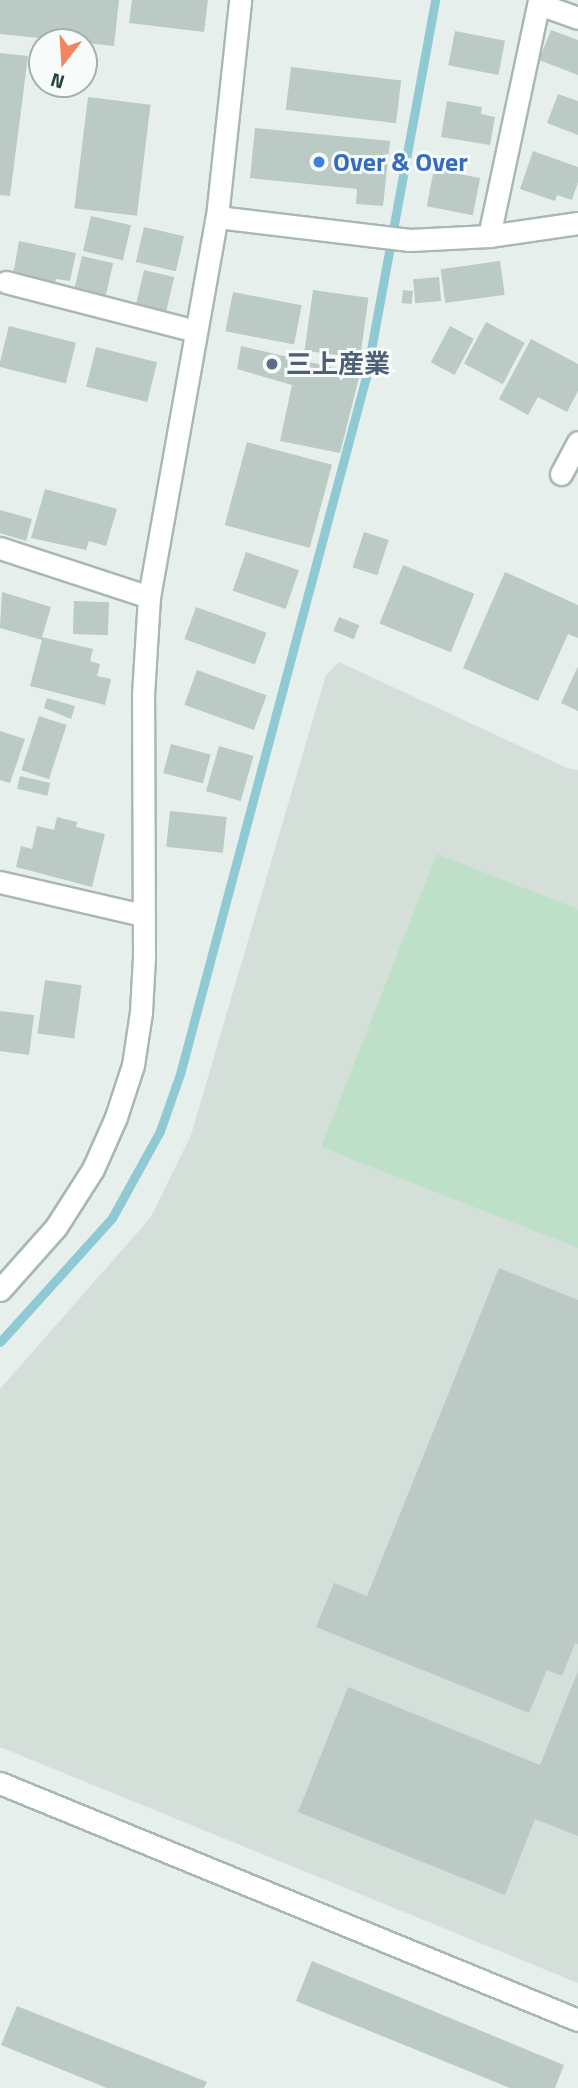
<!DOCTYPE html>
<html>
<head>
<meta charset="utf-8">
<style>
  body { margin:0 }
  #map { position:relative; width:578px; height:2088px; overflow:hidden; background:#e6efeb; font-family:"Titillium Web","Noto Sans JP",sans-serif }
  div>[style] { position:absolute }
  .built>* { inset:0; background:#d4dfda }
  .green>* { inset:0; background:#bfe0c8 }
  .stream>* { height:9px; margin:-4.5px; padding:0 4.5px; transform-origin:4.5px; border-radius:4.5px; background:#8ec9d4 }
  .building>* { inset:0; background:#bbcac4; transform-origin:0 0 }
  .roads { filter:drop-shadow(2px 0 #a8b8b2) drop-shadow(-2px 0 #a8b8b2) drop-shadow(0 2px #a8b8b2) drop-shadow(0 -2px #a8b8b2) }
  .minor>* { height:21px; margin:-10.5px; padding:0 10.5px; transform-origin:10.5px; border-radius:10.5px; background:#fff }
  .dots>* { width:19px; height:19px; translate:-50% -50%; box-sizing:border-box; border:4px solid #f7fbf9; border-radius:50% }
  span { translate:-50% -50%; white-space:nowrap; text-align:center; line-height:1.15; -webkit-text-stroke:6px #f7fbf9; paint-order:stroke }
  .shop-label { font-size:26px; color:#366cbe; font-weight:700 }
  .left { translate:0 -50%; text-align:left }
  .service-label { font-size:26px; color:#4e5e75; font-weight:700 }
  .north { position:absolute; left:28px; top:28px; width:70px; height:70px; box-sizing:border-box; background:#f7fbf9; border:2px solid #a3b1ad; border-radius:50%; rotate:197deg; font-size:19px; font-weight:700; line-height:28px; text-align:center; color:#24423a }
  .north::after { content:''; display:block; margin:auto; width:24px; height:32px; background:#f4845f; clip-path:polygon(50% 0,100% 100%,50% 72%,0 100%) }
</style>
</head>
<body>
<div id="map">
  <div class="built">
    <i style="clip-path:polygon(339px 662px,567px 768px,578px 770px,578px 1983px,0 1747px,0 1389px,151px 1217px,191px 1135px,326px 675px)"></i>
  </div>
  <div class="green">
    <i style="clip-path:polygon(437px 854px,578px 909px,578px 1248px,321px 1147px)"></i>
  </div>
  <div class="stream">
    <i style="left:0;top:1342px;width:167px;rotate:-47.9deg"></i>
    <i style="left:112px;top:1218px;width:99px;rotate:-61.1deg"></i>
    <i style="left:160px;top:1131px;width:60px;rotate:-70.7deg"></i>
    <i style="left:180px;top:1074px;width:721px;rotate:-75.06deg"></i>
    <i style="left:366px;top:377px;width:383px;rotate:-79.6deg"></i>
  </div>
  <div class="building">
    <i style="clip-path:polygon(0 0,119px 0,114px 46px,0 34px)"></i>
    <i style="clip-path:polygon(132px 0,208px 0,204px 32px,129px 23px)"></i>
    <i style="clip-path:polygon(551px 30px,578px 40px,578px 75px,539px 60px)"></i>
    <i style="left:455px;top:31px;width:51px;height:35px;rotate:11deg"></i>
    <i style="clip-path:polygon(0 53px,28px 56px,10px 196px,0 195px)"></i>
    <i style="left:291px;top:67px;width:111px;height:43px;rotate:7deg"></i>
    <i style="clip-path:polygon(558px 94px,578px 101px,578px 135px,547px 123px)"></i>
    <i style="left:88px;top:97px;width:63px;height:112px;rotate:7deg"></i>
    <i style="clip-path:polygon(447px 101px,482px 107px,481px 114px,495px 117px,490px 145px,441px 137px)"></i>
    <i style="clip-path:polygon(255px 128px,390px 141px,383px 206px,356px 204px,357px 189px,250px 178px)"></i>
    <i style="clip-path:polygon(533px 151px,578px 167px,578px 182px,572px 200px,557px 195px,555px 201px,520px 189px)"></i>
    <i style="left:434px;top:169px;width:47px;height:38px;rotate:11deg"></i>
    <i style="left:91px;top:216px;width:41px;height:36px;rotate:13deg"></i>
    <i style="left:144px;top:227px;width:41px;height:36px;rotate:13deg"></i>
    <i style="clip-path:polygon(19px 241px,76px 253px,70px 281px,56px 279px,55px 284px,13px 275px)"></i>
    <i style="left:82px;top:256px;width:32px;height:37px;rotate:13deg"></i>
    <i style="left:500px;top:261px;width:34px;height:60px;rotate:82deg"></i>
    <i style="left:144px;top:270px;width:31px;height:37px;rotate:13deg"></i>
    <i style="left:439px;top:277px;width:24px;height:26px;rotate:85deg"></i>
    <i style="left:313px;top:290px;width:56px;height:61px;rotate:8deg"></i>
    <i style="left:403px;top:290px;width:10px;height:13px;rotate:6deg"></i>
    <i style="left:233px;top:292px;width:70px;height:40px;rotate:11deg"></i>
    <i style="left:486px;top:322px;width:44px;height:47px;rotate:28deg"></i>
    <i style="left:9px;top:326px;width:69px;height:42px;rotate:14deg"></i>
    <i style="left:450px;top:326px;width:27px;height:41px;rotate:28deg"></i>
    <i style="clip-path:polygon(531px 339px,578px 364px,578px 391px,567px 412px,538px 397px,528px 415px,499px 399px)"></i>
    <i style="clip-path:polygon(241px 346px,360px 374px,340px 453px,280px 441px,292px 385px,237px 369px)"></i>
    <i style="left:96px;top:347px;width:63px;height:41px;rotate:14deg"></i>
    <i style="left:247px;top:442px;width:88px;height:86px;rotate:15deg"></i>
    <i style="clip-path:polygon(45px 489px,117px 509px,106px 546px,89px 541px,86px 550px,31px 538px)"></i>
    <i style="clip-path:polygon(0 510px,32px 519px,26px 541px,0 533px)"></i>
    <i style="left:364px;top:532px;width:26px;height:37px;rotate:18deg"></i>
    <i style="left:246px;top:552px;width:56px;height:41px;rotate:19deg"></i>
    <i style="left:403px;top:565px;width:77px;height:63px;rotate:22deg"></i>
    <i style="clip-path:polygon(505px 572px,578px 605px,578px 638px,568px 634px,538px 701px,463px 668px)"></i>
    <i style="clip-path:polygon(2px 592px,51px 607px,42px 637px,93px 649px,90px 661px,100px 664px,97px 676px,111px 679px,105px 705px,30px 686px,42px 640px,0 628px)"></i>
    <i style="left:74px;top:601px;width:35px;height:33px;rotate:2deg"></i>
    <i style="left:196px;top:607px;width:75px;height:34px;rotate:20deg"></i>
    <i style="left:339px;top:617px;width:22px;height:15px;rotate:22deg"></i>
    <i style="clip-path:polygon(578px 666px,578px 711px,561px 703px)"></i>
    <i style="left:197px;top:670px;width:74px;height:37px;rotate:20deg"></i>
    <i style="clip-path:polygon(47px 698px,75px 706px,71px 719px,44px 708px)"></i>
    <i style="left:39px;top:716px;width:29px;height:57px;rotate:18deg"></i>
    <i style="clip-path:polygon(0 731px,25px 739px,10px 783px,0 780px)"></i>
    <i style="left:171px;top:744px;width:41px;height:30px;rotate:15deg"></i>
    <i style="left:219px;top:746px;width:36px;height:47px;rotate:16deg"></i>
    <i style="left:20px;top:776px;width:31px;height:13px;rotate:13deg"></i>
    <i style="left:170px;top:811px;width:57px;height:36px;rotate:6deg"></i>
    <i style="clip-path:polygon(57px 817px,77px 822px,76px 827px,105px 834px,92px 887px,16px 867px,21px 846px,32px 849px,37px 826px,54px 830px)"></i>
    <i style="left:45px;top:980px;width:37px;height:54px;rotate:8deg"></i>
    <i style="clip-path:polygon(0 1011px,34px 1015px,29px 1055px,0 1051px)"></i>
    <i style="clip-path:polygon(499px 1268px,578px 1300px,578px 1644px,575px 1643px,562px 1676px,547px 1670px,529px 1713px,316px 1627px,334px 1583px,367px 1596px)"></i>
    <i style="clip-path:polygon(578px 1671px,578px 1836px,535px 1819px,505px 1895px,298px 1812px,348px 1687px,540px 1765px)"></i>
    <i style="clip-path:polygon(312px 1961px,564px 2065px,555px 2088px,510px 2088px,296px 2001px)"></i>
    <i style="clip-path:polygon(17px 2006px,207px 2082px,204px 2088px,107px 2088px,1px 2045px)"></i>
  </div>
  <div class="roads">
    <div class="minor">
      <i style="left:539px;top:4px;width:41px;rotate:19.7deg"></i>
      <i style="left:217px;top:217px;width:194px;rotate:6.8deg"></i>
      <i style="left:410px;top:240px;width:79px;rotate:-2.9deg"></i>
      <i style="left:489px;top:236px;width:90px;rotate:-8.3deg"></i>
      <i style="left:489px;top:236px;width:241px;rotate:-78deg"></i>
      <i style="left:6px;top:282px;width:195px;rotate:14.5deg"></i>
      <i style="left:561px;top:474px;width:36px;rotate:-62deg"></i>
      <i style="left:0;top:548px;width:157px;rotate:18.2deg"></i>
      <i style="left:0;top:882px;width:147px;rotate:13deg"></i>
      <i style="left:0;top:1290px;width:84px;rotate:-48.4deg"></i>
      <i style="left:56px;top:1227px;width:69px;rotate:-57.5deg"></i>
      <i style="left:93px;top:1169px;width:57px;rotate:-66.1deg"></i>
      <i style="left:116px;top:1117px;width:55px;rotate:-71.9deg"></i>
      <i style="left:133px;top:1065px;width:54px;rotate:-81.4deg"></i>
      <i style="left:141px;top:1012px;width:56px;rotate:-86.9deg"></i>
      <i style="left:144px;top:956px;width:261px;rotate:-90.2deg"></i>
      <i style="left:143px;top:695px;width:98px;rotate:-86.5deg"></i>
      <i style="left:149px;top:597px;width:386px;rotate:-79.9deg"></i>
      <i style="left:217px;top:217px;width:218px;rotate:-83.9deg"></i>
      <i style="left:0;top:1783px;width:625px;rotate:22.3deg"></i>
    </div>
  </div>
  <div class="dots">
    <i style="left:319px;top:162px;background:#3f7fe0"></i>
    <i style="left:272px;top:364px;background:#5c6f8a"></i>
  </div>
  <div class="shop-label">
    <span class="left" style="left:333px;top:162px">Over &amp; Over</span>
  </div>
  <div class="service-label">
    <span class="left" style="left:286px;top:364px">三上産業</span>
  </div>
  <div class="north">N</div>
</div>
</body>
</html>
